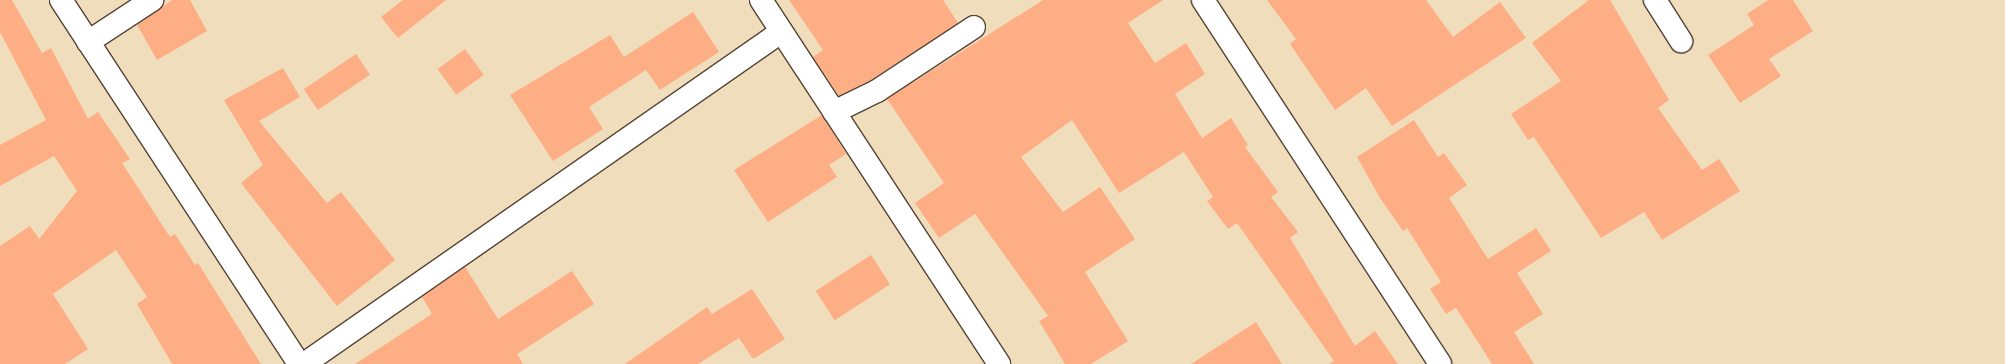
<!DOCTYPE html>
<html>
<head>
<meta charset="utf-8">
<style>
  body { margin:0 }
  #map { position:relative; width:2005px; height:364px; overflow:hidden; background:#f0ddbb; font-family:Delius,sans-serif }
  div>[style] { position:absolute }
  .building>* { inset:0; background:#fdae84; transform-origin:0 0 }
  .roads { filter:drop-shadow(1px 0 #564536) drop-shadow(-1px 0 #564536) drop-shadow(0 1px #564536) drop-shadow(0 -1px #564536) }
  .street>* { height:22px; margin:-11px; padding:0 11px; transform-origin:11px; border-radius:11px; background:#fff }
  span { translate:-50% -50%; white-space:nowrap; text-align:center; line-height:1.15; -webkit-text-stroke:3.5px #fcf5e5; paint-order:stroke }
</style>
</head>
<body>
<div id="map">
  <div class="building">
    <i style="clip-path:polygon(0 0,12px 0,42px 53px,51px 48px,88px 119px,98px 112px,130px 159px,122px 163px,170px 237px,175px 234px,195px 265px,198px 263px,261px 364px,172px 364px,137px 304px,147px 297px,116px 250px,53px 294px,88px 349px,65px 364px,0 364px,0 246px,30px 226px,39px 239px,77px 191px,54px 156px,0 186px,0 145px,46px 120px,0 32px)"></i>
    <i style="clip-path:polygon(172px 0,190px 0,207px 31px,157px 60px,137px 25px)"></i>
    <i style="clip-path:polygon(403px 0,446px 0,398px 38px,381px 17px)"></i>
    <i style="clip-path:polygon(789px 0,943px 0,958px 23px,871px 80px,839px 96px,813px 57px,823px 50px)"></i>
    <i style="clip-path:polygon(1043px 0,1163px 0,1128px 23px,1155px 63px,1186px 43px,1205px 74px,1175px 94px,1202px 138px,1231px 118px,1248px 145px,1245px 147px,1278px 192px,1271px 197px,1298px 232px,1290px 238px,1355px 346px,1375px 331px,1398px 364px,1329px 364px,1334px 361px,1237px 223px,1228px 229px,1207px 201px,1213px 197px,1184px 152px,1119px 193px,1072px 120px,1021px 157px,1063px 212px,1100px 187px,1135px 239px,1085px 272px,1128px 341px,1091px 364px,1065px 364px,1039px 321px,1048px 316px,975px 214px,939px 238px,915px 203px,944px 183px,887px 99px)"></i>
    <i style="clip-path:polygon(1267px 0,1426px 0,1453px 37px,1500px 2px,1526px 38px,1392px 126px,1366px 88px,1335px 110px,1290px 44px,1296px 39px)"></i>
    <i style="clip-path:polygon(1589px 0,1610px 0,1669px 100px,1658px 108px,1702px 170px,1719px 159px,1740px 191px,1662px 240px,1644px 212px,1601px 238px,1534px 137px,1528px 140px,1511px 114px,1561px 81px,1532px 43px)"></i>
    <i style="clip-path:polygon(1768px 0,1793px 0,1813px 31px,1769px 59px,1781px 76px,1740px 103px,1708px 55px,1754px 25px,1747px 14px)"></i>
    <i style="clip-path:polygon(693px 12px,719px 52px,660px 90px,646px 70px,589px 107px,603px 129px,553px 161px,510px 95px,610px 35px,624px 57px)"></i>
    <i style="left:465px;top:49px;width:32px;height:34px;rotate:54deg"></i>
    <i style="left:356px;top:54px;width:25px;height:63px;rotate:56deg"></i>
    <i style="clip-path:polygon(283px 68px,300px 97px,259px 121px,327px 203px,341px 192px,395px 260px,337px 306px,241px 183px,263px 165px,224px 100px)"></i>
    <i style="clip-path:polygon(822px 115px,846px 154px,829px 165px,837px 177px,768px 222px,734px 170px)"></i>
    <i style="clip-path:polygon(1414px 120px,1438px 157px,1444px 153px,1467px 185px,1449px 198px,1488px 259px,1536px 228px,1551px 251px,1517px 273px,1543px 314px,1514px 332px,1534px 364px,1492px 364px,1456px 308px,1446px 314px,1430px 289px,1441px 282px,1407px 228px,1403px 231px,1380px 198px,1357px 157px)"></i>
    <i style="left:871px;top:255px;width:35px;height:66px;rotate:57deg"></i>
    <i style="clip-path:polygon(465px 267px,498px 319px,572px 271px,594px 304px,517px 354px,523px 364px,355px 364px,432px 314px,422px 297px)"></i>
    <i style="clip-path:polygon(752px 289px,785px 339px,753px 359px,739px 338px,698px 364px,625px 364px,707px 307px,712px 314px)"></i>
    <i style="clip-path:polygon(1256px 322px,1282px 364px,1191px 364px)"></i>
  </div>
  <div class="roads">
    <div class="street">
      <i style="left:61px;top:0;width:435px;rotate:56.8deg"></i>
      <i style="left:761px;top:0;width:435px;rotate:56.8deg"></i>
      <i style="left:1203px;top:0;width:434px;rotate:56.9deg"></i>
      <i style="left:1655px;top:0;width:49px;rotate:57.6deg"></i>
      <i style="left:88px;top:42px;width:77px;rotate:-33.3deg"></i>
      <i style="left:834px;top:112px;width:48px;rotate:-26deg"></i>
      <i style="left:877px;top:91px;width:116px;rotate:-33.4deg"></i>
      <i style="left:304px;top:364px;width:581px;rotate:-34.84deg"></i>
    </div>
  </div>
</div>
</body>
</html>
